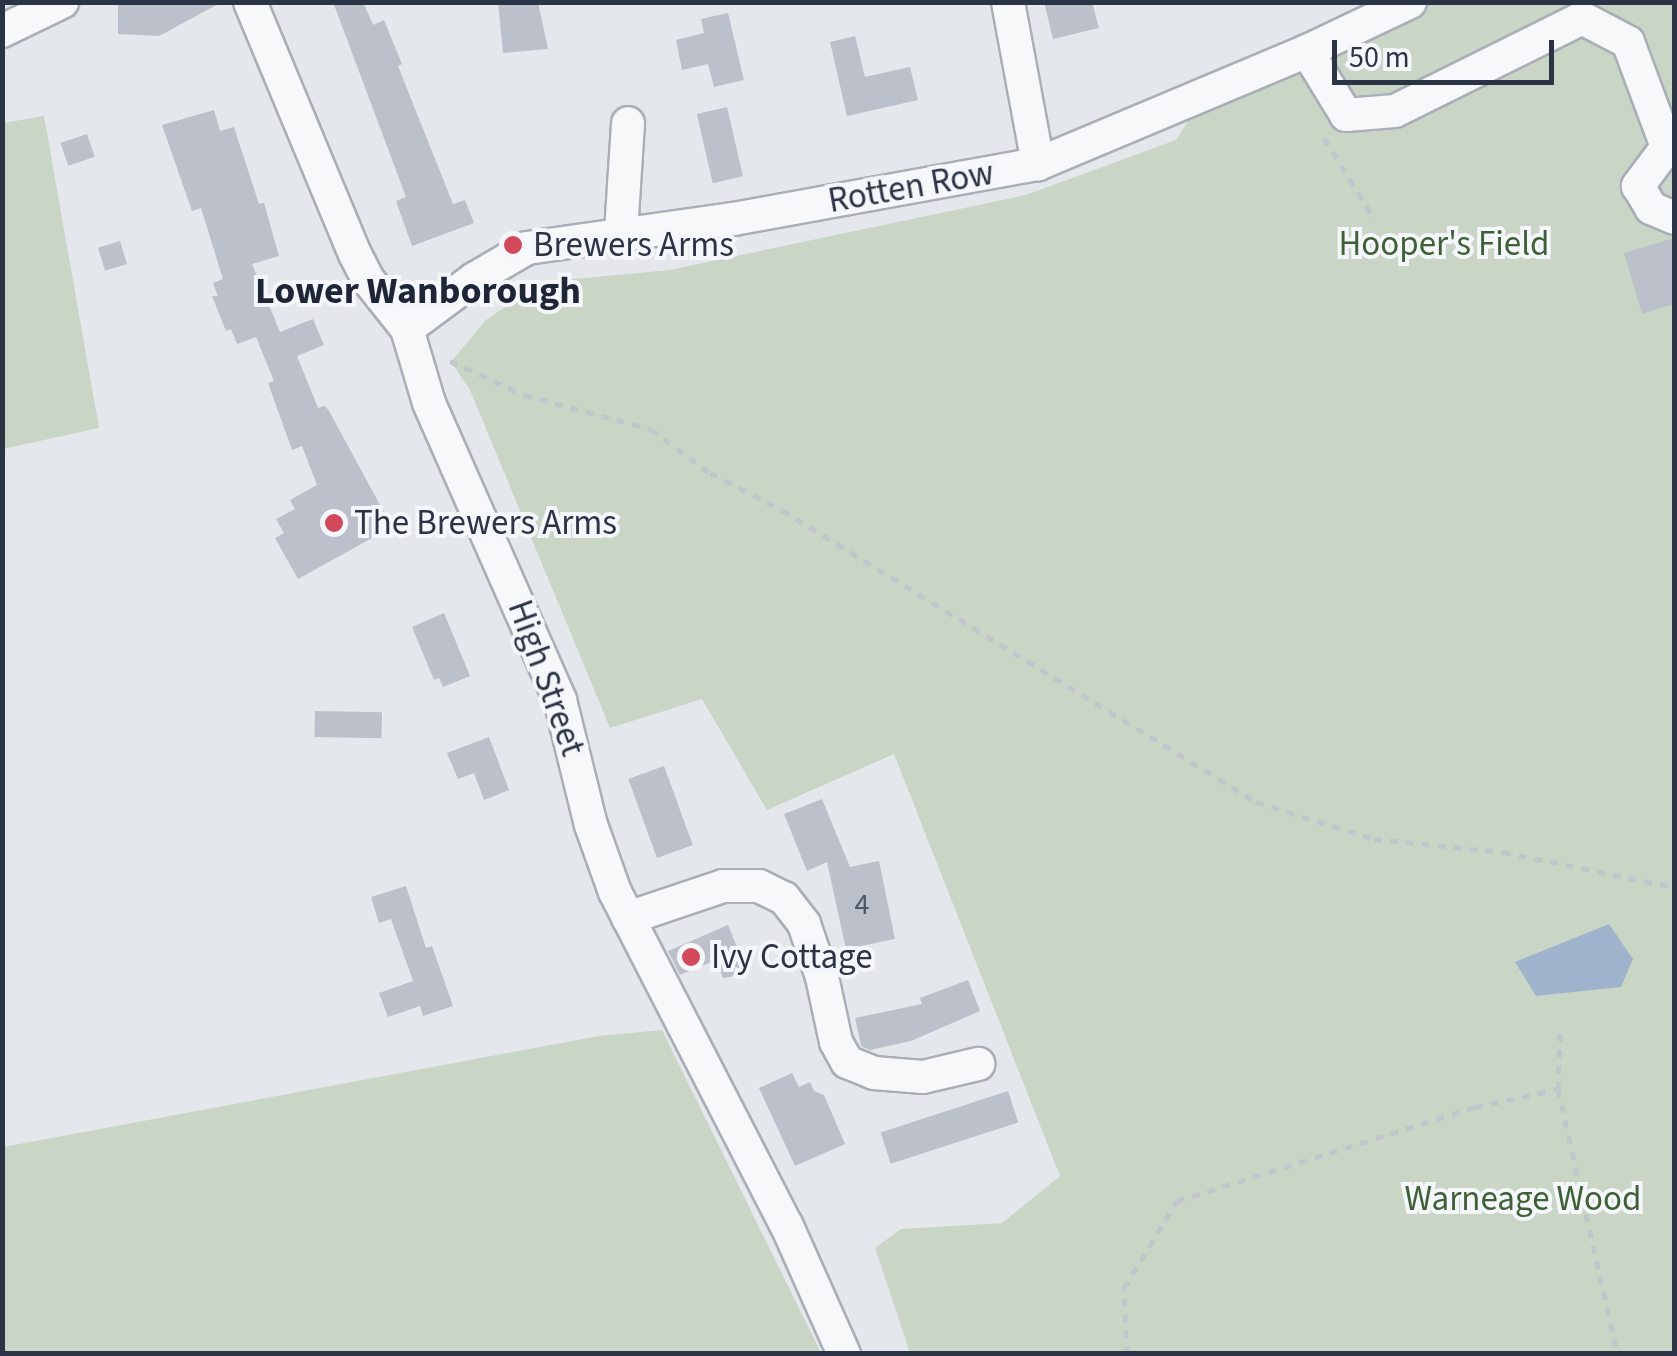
<!DOCTYPE html>
<html>
<head>
<meta charset="utf-8">
<style>
  body { margin:0 }
  #map { position:relative; width:1677px; height:1356px; overflow:hidden; background:#e4e7ec; font-family:"Source Sans 3",sans-serif }
  div>[style] { position:absolute }
  .green>* { inset:0; background:#c9d6c5 }
  .water>* { inset:0; background:#9fb4cc }
  .building>* { inset:0; background:#bbc0ca; transform-origin:0 0 }
  .path>* { height:5px; margin-top:-2.5px; transform-origin:0; background:repeating-linear-gradient(90deg,#c2c5cb 0 8px,transparent 0 16px) }
  .roads { filter:drop-shadow(2px 0 #a9aeb7) drop-shadow(-2px 0 #a9aeb7) drop-shadow(0 2px #a9aeb7) drop-shadow(0 -2px #a9aeb7) }
  .minor>* { height:32px; margin:-16px; padding:0 16px; transform-origin:16px; border-radius:16px; background:#f7f8fa }
  .dots>* { width:28px; height:28px; translate:-50% -50%; box-sizing:border-box; border:5px solid #f4f6f9; border-radius:50% }
  span { translate:-50% -50%; white-space:nowrap; text-align:center; line-height:1.15; -webkit-text-stroke:8px #f4f6f9; paint-order:stroke }
  .number-label { font-size:30px; color:#4f5766 }
  .number-label span { -webkit-text-stroke-width:0 }
  .street-label { font-size:35px; color:#2b3445 }
  .park-label { font-size:35px; color:#3f6138 }
  .poi-label { font-size:35px; color:#2b3445 }
  .left { translate:0 -50%; text-align:left }
  .neighbourhood-label { font-size:38px; color:#1d2536; font-weight:700 }
  .frame { position:absolute; inset:0; border:5px solid #2b3445; pointer-events:none }
  .scale { position:absolute; left:1332px; top:40px; width:222px; height:45px; box-sizing:border-box; border:5px solid #2b3445; border-top:0; padding-left:12px; font-size:30px; line-height:35px; white-space:nowrap; color:#2b3445; -webkit-text-stroke:8px #f4f6f9; paint-order:stroke }
</style>
</head>
<body>
<div id="map">
  <div class="green">
    <i style="clip-path:polygon(1410px 3px,1674px 3px,1674px 1353px,910px 1353px,875px 1248px,901px 1229px,1002px 1223px,1060px 1176px,894px 754px,767px 810px,702px 699px,610px 728px,470px 390px,451px 362px,486px 320px,541px 282px,670px 270px,1026px 195px,1176px 140px,1205px 94px)"></i>
    <i style="clip-path:polygon(44px 116px,99px 428px,3px 449px,3px 123px)"></i>
    <i style="clip-path:polygon(662px 1030px,821px 1353px,3px 1353px,3px 1147px,599px 1036px)"></i>
  </div>
  <div class="water">
    <i style="clip-path:polygon(1609px 924px,1633px 959px,1621px 987px,1536px 996px,1515px 962px)"></i>
  </div>
  <div class="building">
    <i style="clip-path:polygon(118px 2px,222px 2px,159px 36px,118px 34px)"></i>
    <i style="clip-path:polygon(333px 2px,363px 2px,373px 25px,384px 20px,402px 64px,398px 66px,453px 204px,465px 200px,474px 223px,412px 246px,396px 201px,406px 197px)"></i>
    <i style="clip-path:polygon(498px 2px,538px 2px,548px 49px,503px 53px)"></i>
    <i style="clip-path:polygon(1044px 2px,1092px 2px,1099px 28px,1053px 39px)"></i>
    <i style="clip-path:polygon(728px 13px,744px 80px,714px 87px,708px 64px,682px 70px,676px 40px,704px 33px,701px 19px)"></i>
    <i style="clip-path:polygon(855px 36px,865px 77px,910px 67px,918px 100px,847px 116px,830px 42px)"></i>
    <i style="left:727px;top:107px;width:71px;height:31px;rotate:77deg"></i>
    <i style="clip-path:polygon(214px 110px,220px 131px,234px 127px,259px 204px,264px 203px,279px 256px,252px 264px,280px 332px,313px 319px,324px 345px,297px 356px,318px 408px,325px 406px,329px 411px,392px 527px,298px 579px,275px 538px,284px 533px,276px 519px,295px 509px,290px 500px,317px 485px,302px 446px,292px 450px,268px 383px,274px 381px,256px 337px,237px 344px,231px 329px,226px 331px,212px 296px,218px 296px,213px 283px,223px 279px,201px 208px,192px 211px,162px 125px)"></i>
    <i style="left:87px;top:134px;width:24px;height:28px;rotate:71deg"></i>
    <i style="clip-path:polygon(1674px 238px,1674px 304px,1642px 314px,1624px 253px)"></i>
    <i style="left:120px;top:241px;width:24px;height:23px;rotate:73deg"></i>
    <i style="clip-path:polygon(444px 613px,470px 676px,443px 687px,439px 678px,434px 680px,412px 627px)"></i>
    <i style="left:315px;top:711px;width:67px;height:26px;rotate:1deg"></i>
    <i style="clip-path:polygon(489px 737px,509px 790px,484px 800px,474px 773px,458px 779px,447px 753px)"></i>
    <i style="left:664px;top:766px;width:84px;height:38px;rotate:70deg"></i>
    <i style="clip-path:polygon(822px 799px,850px 867px,879px 861px,895px 939px,846px 949px,827px 862px,807px 871px,784px 814px)"></i>
    <i style="clip-path:polygon(406px 886px,426px 948px,432px 946px,453px 1006px,423px 1016px,420px 1006px,388px 1017px,379px 993px,413px 981px,391px 919px,379px 923px,371px 897px)"></i>
    <i style="clip-path:polygon(728px 925px,748px 974px,723px 978px,716px 960px,680px 975px,668px 951px)"></i>
    <i style="clip-path:polygon(968px 980px,980px 1011px,911px 1041px,870px 1050px,861px 1046px,855px 1018px,922px 1004px,920px 998px)"></i>
    <i style="clip-path:polygon(792px 1073px,799px 1087px,810px 1082px,814px 1091px,824px 1095px,845px 1144px,795px 1166px,759px 1088px)"></i>
    <i style="left:1008px;top:1091px;width:33px;height:134px;rotate:72deg"></i>
  </div>
  <div class="path">
    <i style="left:1324px;top:138px;width:97px;rotate:58.1deg"></i>
    <i style="left:450px;top:361px;width:81px;rotate:24.7deg"></i>
    <i style="left:524px;top:395px;width:131px;rotate:15deg"></i>
    <i style="left:651px;top:429px;width:74px;rotate:36.7deg"></i>
    <i style="left:710px;top:473px;width:81px;rotate:27.2deg"></i>
    <i style="left:782px;top:510px;width:557px;rotate:31.63deg"></i>
    <i style="left:1256px;top:802px;width:124px;rotate:17.4deg"></i>
    <i style="left:1374px;top:839px;width:130px;rotate:5.8deg"></i>
    <i style="left:1503px;top:852px;width:175px;rotate:11.6deg"></i>
    <i style="left:1560px;top:1033px;width:56px;rotate:92deg"></i>
    <i style="left:1558px;top:1089px;width:271px;rotate:77.4deg"></i>
    <i style="left:1127px;top:1354px;width:66px;rotate:-92.6deg"></i>
    <i style="left:1124px;top:1288px;width:102px;rotate:-58.7deg"></i>
    <i style="left:1177px;top:1201px;width:312px;rotate:-17.5deg"></i>
    <i style="left:1475px;top:1107px;width:85px;rotate:-12.2deg"></i>
  </div>
  <div class="roads">
    <div class="minor">
      <i style="left:250px;top:2px;width:273px;rotate:67.4deg"></i>
      <i style="left:355px;top:254px;width:30px;rotate:63deg"></i>
      <i style="left:369px;top:281px;width:61px;rotate:51.6deg"></i>
      <i style="left:407px;top:329px;width:77px;rotate:73.4deg"></i>
      <i style="left:429px;top:403px;width:325px;rotate:66.2deg"></i>
      <i style="left:560px;top:700px;width:129px;rotate:76.1deg"></i>
      <i style="left:591px;top:825px;width:71px;rotate:70.3deg"></i>
      <i style="left:615px;top:892px;width:376px;rotate:62.8deg"></i>
      <i style="left:787px;top:1226px;width:140px;rotate:66deg"></i>
      <i style="left:1008px;top:2px;width:165px;rotate:79.5deg"></i>
      <i style="left:2px;top:31px;width:67px;rotate:-25.8deg"></i>
      <i style="left:1307px;top:51px;width:75px;rotate:58.6deg"></i>
      <i style="left:1346px;top:115px;width:49px;rotate:-4.7deg"></i>
      <i style="left:1395px;top:111px;width:209px;rotate:-26.4deg"></i>
      <i style="left:1582px;top:18px;width:52px;rotate:27.6deg"></i>
      <i style="left:1628px;top:42px;width:112px;rotate:69.6deg"></i>
      <i style="left:1667px;top:147px;width:9px;rotate:36deg"></i>
      <i style="left:1667px;top:147px;width:49px;rotate:126.6deg"></i>
      <i style="left:1638px;top:186px;width:26px;rotate:59deg"></i>
      <i style="left:1651px;top:208px;width:25px;rotate:23deg"></i>
      <i style="left:621px;top:232px;width:109px;rotate:-86.3deg"></i>
      <i style="left:407px;top:329px;width:84px;rotate:-36.7deg"></i>
      <i style="left:474px;top:279px;width:61px;rotate:-30.3deg"></i>
      <i style="left:527px;top:248px;width:209px;rotate:-8deg"></i>
      <i style="left:734px;top:219px;width:309px;rotate:-10.3deg"></i>
      <i style="left:1038px;top:164px;width:292px;rotate:-22.8deg"></i>
      <i style="left:1307px;top:51px;width:114px;rotate:-25.4deg"></i>
      <i style="left:628px;top:918px;width:100px;rotate:-18.6deg"></i>
      <i style="left:723px;top:886px;width:36px"></i>
      <i style="left:759px;top:886px;width:28px;rotate:26deg"></i>
      <i style="left:784px;top:898px;width:33px;rotate:52deg"></i>
      <i style="left:804px;top:924px;width:56px;rotate:71.2deg"></i>
      <i style="left:822px;top:977px;width:66px;rotate:77.8deg"></i>
      <i style="left:836px;top:1042px;width:23px;rotate:61deg"></i>
      <i style="left:847px;top:1062px;width:29px;rotate:22deg"></i>
      <i style="left:874px;top:1073px;width:49px;rotate:4.7deg"></i>
      <i style="left:923px;top:1077px;width:57px;rotate:-13.3deg"></i>
    </div>
  </div>
  <div class="dots">
    <i style="left:513px;top:245px;background:#d1495b"></i>
    <i style="left:334px;top:523px;background:#d1495b"></i>
    <i style="left:691px;top:957px;background:#d1495b"></i>
  </div>
  <div class="number-label">
    <span style="left:862px;top:905px">4</span>
  </div>
  <div class="street-label">
    <span style="left:911px;top:187px;rotate:-10deg">Rotten Row</span>
    <span style="left:546px;top:678px;rotate:70deg">High Street</span>
  </div>
  <div class="park-label">
    <span style="left:1444px;top:244px">Hooper's Field</span>
    <span style="left:1523px;top:1199px">Warneage Wood</span>
  </div>
  <div class="poi-label">
    <span class="left" style="left:533px;top:245px">Brewers Arms</span>
    <span class="left" style="left:354px;top:523px">The Brewers Arms</span>
    <span class="left" style="left:711px;top:957px">Ivy Cottage</span>
  </div>
  <div class="neighbourhood-label">
    <span style="left:418px;top:292px">Lower Wanborough</span>
  </div>
  <div class="frame"></div>
  <div class="scale">50 m</div>
</div>
</body>
</html>
